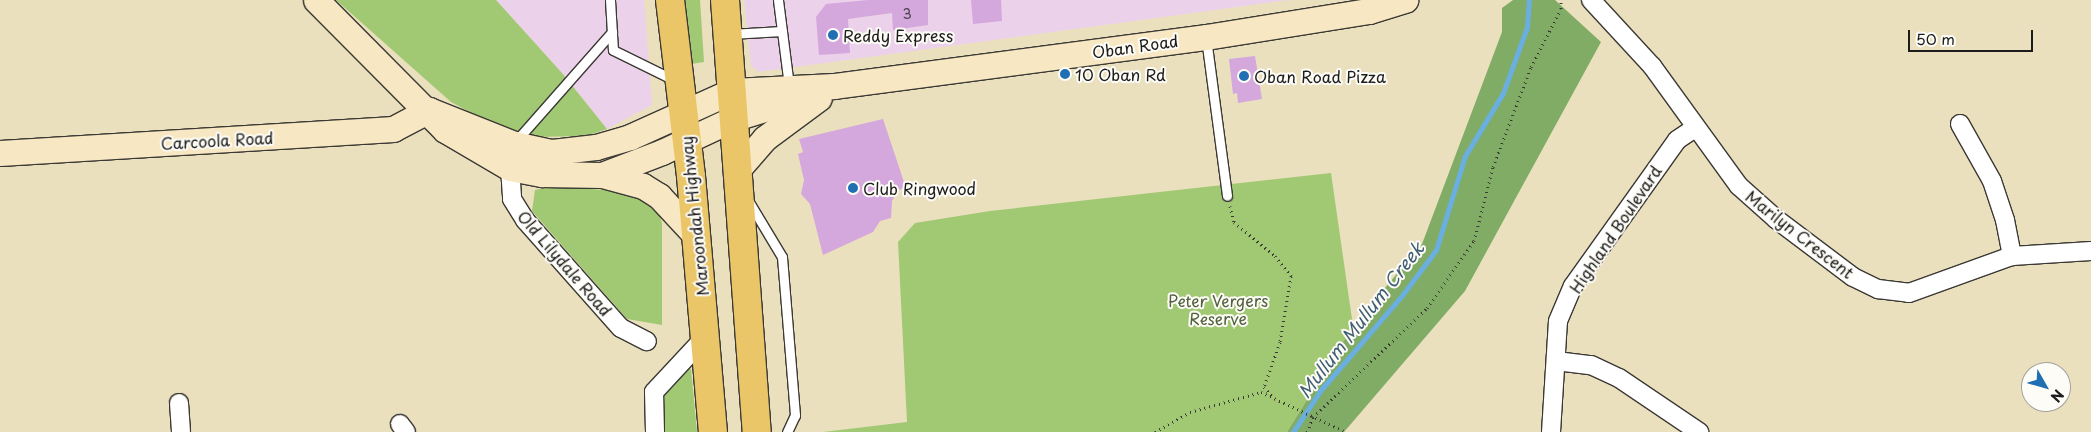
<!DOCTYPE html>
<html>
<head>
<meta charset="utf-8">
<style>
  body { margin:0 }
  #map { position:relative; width:2091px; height:432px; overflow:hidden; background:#ebe0be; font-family:"Playpen Sans",sans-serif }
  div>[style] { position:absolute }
  .built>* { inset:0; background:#ecd1ea }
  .green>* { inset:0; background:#a1c873 }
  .forest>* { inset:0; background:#80ac65 }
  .stream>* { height:5px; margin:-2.5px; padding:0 2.5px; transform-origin:2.5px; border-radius:2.5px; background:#6aafe0 }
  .building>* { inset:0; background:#d4a7dd }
  .path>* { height:3px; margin-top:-1.5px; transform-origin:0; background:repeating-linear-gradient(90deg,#3b3934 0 1px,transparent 0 5px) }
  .roads { filter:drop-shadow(1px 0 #3b3934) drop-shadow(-1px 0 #3b3934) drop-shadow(0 1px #3b3934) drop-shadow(0 -1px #3b3934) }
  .lane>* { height:9px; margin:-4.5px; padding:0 4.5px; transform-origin:4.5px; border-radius:4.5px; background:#fff }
  .street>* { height:18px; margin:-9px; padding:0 9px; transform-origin:9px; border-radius:9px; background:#fff }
  .secondary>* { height:25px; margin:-12.5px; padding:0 12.5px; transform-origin:12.5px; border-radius:12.5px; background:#f7e8c3 }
  .highway>* { height:28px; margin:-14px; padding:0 14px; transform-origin:14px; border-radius:14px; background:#eac669 }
  .dots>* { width:14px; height:14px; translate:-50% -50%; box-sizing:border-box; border:2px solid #fdfcf7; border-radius:50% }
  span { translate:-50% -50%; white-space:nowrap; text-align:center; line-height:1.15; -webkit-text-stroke:4px #fdfcf7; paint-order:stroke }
  .number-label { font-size:14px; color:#4a3f4c }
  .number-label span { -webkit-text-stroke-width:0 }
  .poi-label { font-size:16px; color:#1c1c1c }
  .left { translate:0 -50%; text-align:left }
  .street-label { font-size:16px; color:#1c1c1c }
  .park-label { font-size:16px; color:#51613f }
  .water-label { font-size:18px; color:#3f5e74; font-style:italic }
  .north { position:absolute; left:2021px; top:362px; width:50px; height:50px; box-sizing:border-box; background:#fdfcf7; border:1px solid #a3a29f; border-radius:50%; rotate:128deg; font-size:14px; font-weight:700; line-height:20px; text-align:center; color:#1c1c1c }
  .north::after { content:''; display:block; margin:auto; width:18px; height:22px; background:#1f6fb2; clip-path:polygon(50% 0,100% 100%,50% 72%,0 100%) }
  .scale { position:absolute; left:1908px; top:30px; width:125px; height:22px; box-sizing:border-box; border:2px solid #1c1c1c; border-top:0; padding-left:6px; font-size:15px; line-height:18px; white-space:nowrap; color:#1c1c1c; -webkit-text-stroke:4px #fdfcf7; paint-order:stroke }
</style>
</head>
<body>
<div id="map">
  <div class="built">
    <i style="clip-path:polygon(496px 0,644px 0,652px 105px,607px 129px,562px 73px)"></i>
    <i style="clip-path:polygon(744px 0,1289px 0,759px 72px,751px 66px)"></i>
  </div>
  <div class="green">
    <i style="clip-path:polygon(336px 0,496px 0,562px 73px,607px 129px,586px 136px,533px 137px,484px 120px,451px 102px)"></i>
    <i style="clip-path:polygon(684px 0,700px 0,704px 62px,691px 64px)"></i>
    <i style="clip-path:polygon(1331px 173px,1353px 326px,1287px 432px,823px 432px,907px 422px,898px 242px,915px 223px,990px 211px)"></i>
    <i style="clip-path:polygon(552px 186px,632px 192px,657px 207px,662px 223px,662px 325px,627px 319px,532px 211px,535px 190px)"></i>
    <i style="clip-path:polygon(686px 368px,691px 369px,697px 432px,665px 432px,664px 388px)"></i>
  </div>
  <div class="forest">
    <i style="clip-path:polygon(1513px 0,1555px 0,1601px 42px,1465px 291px,1344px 432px,1287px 432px,1353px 326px,1422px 244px,1502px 32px,1502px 8px)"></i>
  </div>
  <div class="stream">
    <i style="left:1293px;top:432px;width:49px;rotate:-56.6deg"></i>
    <i style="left:1320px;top:391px;width:128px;rotate:-49.4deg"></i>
    <i style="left:1403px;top:294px;width:55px;rotate:-53.1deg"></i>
    <i style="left:1436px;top:250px;width:98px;rotate:-72.9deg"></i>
    <i style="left:1465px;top:156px;width:74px;rotate:-58.9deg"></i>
    <i style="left:1503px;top:93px;width:70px;rotate:-70deg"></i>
    <i style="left:1527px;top:27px;width:27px;rotate:-86deg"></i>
  </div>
  <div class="building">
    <i style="clip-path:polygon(868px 0,928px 0,928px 25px,893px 30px,892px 13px,848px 19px,850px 53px,819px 55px,816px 17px,826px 4px)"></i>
    <i style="clip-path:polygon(971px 0,1001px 0,1002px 21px,973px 24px)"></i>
    <i style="clip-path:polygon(1255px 56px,1262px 99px,1238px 103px,1237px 93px,1233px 94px,1229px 59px)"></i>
    <i style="clip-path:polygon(883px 119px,906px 188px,898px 190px,892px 201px,891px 218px,880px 221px,873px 232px,823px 255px,810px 204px,801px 194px,804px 180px,798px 154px,803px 152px,799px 139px)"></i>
  </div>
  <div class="path">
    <i style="left:1230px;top:206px;width:16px;rotate:76deg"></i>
    <i style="left:1234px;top:222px;width:53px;rotate:39.7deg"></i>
    <i style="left:1275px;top:256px;width:26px;rotate:51deg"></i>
    <i style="left:1291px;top:276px;width:67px;rotate:99.5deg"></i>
    <i style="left:1280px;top:342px;width:48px;rotate:109.6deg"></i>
    <i style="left:1264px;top:387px;width:13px;rotate:48deg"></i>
    <i style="left:1155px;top:432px;width:40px;rotate:-29.7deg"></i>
    <i style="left:1190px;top:412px;width:74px;rotate:-15.7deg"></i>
    <i style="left:1261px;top:392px;width:94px;rotate:25.2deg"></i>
    <i style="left:1307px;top:432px;width:16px;rotate:-68deg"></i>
    <i style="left:1313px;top:417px;width:158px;rotate:-43.7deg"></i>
    <i style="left:1427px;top:308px;width:82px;rotate:-55deg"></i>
    <i style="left:1474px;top:241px;width:76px;rotate:-75.6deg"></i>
    <i style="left:1493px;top:167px;width:107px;rotate:-69.2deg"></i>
    <i style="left:1531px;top:67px;width:65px;rotate:-62.7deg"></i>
    <i style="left:1561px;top:9px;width:9px;rotate:-90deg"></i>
  </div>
  <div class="roads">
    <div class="lane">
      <i style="left:610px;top:0;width:50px;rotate:86.6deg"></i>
      <i style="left:613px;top:50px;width:68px;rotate:26.2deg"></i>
      <i style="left:778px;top:0;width:87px;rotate:82.7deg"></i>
      <i style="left:730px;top:34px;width:52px;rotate:-3.3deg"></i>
      <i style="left:1206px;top:38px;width:159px;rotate:82.4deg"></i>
      <i style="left:515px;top:142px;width:147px;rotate:-48.6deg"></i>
      <i style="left:749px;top:202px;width:64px;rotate:59deg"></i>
      <i style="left:782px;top:257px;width:159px;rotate:85.3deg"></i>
      <i style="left:795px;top:415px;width:19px;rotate:115deg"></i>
    </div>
    <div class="street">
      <i style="left:1591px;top:0;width:90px;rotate:47.3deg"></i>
      <i style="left:1652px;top:66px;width:148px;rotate:54.1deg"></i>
      <i style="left:1739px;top:186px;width:50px;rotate:41.7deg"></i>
      <i style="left:1776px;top:219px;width:96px;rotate:37deg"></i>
      <i style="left:1853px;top:277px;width:28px;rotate:26deg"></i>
      <i style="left:1878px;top:289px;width:31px;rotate:7deg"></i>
      <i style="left:1909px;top:293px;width:109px;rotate:-19.8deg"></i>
      <i style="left:2012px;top:256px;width:79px;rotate:-3.6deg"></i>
      <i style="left:1960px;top:124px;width:65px;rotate:60.7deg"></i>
      <i style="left:1992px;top:181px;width:41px;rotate:71.6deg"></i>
      <i style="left:2005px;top:220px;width:37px;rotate:79deg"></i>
      <i style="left:510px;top:168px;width:31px;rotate:86deg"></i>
      <i style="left:512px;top:199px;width:25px;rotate:58deg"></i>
      <i style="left:525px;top:220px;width:144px;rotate:48.4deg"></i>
      <i style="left:621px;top:328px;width:29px;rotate:27deg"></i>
      <i style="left:1556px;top:361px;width:35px;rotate:7deg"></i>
      <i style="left:1591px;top:365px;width:31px;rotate:25deg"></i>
      <i style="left:1619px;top:378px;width:97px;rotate:34deg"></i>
      <i style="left:179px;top:403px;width:29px;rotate:86deg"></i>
      <i style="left:400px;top:424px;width:10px;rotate:53deg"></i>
      <i style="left:655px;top:432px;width:40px;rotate:-91.4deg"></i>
      <i style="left:654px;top:392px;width:78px;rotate:-47.1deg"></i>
      <i style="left:1551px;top:432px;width:111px;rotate:-86.4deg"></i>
      <i style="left:1558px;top:321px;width:38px;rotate:-67deg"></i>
      <i style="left:1573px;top:286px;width:179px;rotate:-54.5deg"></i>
      <i style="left:1677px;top:140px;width:22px;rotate:-34deg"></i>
    </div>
    <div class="secondary">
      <i style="left:316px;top:0;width:183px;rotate:45.2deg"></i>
      <i style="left:445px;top:130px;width:75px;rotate:30.3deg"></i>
      <i style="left:510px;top:168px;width:33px;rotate:11deg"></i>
      <i style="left:542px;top:174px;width:60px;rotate:1deg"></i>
      <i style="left:602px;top:175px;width:64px;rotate:-21deg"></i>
      <i style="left:662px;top:152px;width:81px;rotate:-25deg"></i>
      <i style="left:735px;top:118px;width:82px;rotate:-17.1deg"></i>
      <i style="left:429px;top:110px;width:92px;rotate:21.8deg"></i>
      <i style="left:514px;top:144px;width:39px;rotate:12deg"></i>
      <i style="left:552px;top:152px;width:44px;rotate:-6.5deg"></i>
      <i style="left:596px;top:147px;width:35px;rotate:-16deg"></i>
      <i style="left:630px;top:137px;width:112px;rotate:-24.3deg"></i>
      <i style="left:732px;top:91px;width:102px;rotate:-2.8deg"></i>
      <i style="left:834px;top:86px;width:375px;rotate:-7.5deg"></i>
      <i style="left:1206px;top:37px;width:165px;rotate:-9.1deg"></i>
      <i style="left:1369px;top:11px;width:38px;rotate:-17deg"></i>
      <i style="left:0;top:153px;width:394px;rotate:-3.5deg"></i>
      <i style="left:393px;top:129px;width:41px;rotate:-27.8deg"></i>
      <i style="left:738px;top:169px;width:41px;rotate:-48.9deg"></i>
      <i style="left:765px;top:138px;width:67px;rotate:-36.5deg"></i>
      <i style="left:602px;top:175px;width:42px;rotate:15deg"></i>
      <i style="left:643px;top:186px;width:19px;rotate:32deg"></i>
      <i style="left:659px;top:196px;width:54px;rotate:47.2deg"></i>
    </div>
    <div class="highway">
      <i style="left:670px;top:0;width:177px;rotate:83.2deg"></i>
      <i style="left:691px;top:176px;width:257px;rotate:85.1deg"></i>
      <i style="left:725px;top:0;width:433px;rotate:85.8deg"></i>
    </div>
  </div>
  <div class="dots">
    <i style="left:833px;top:35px;background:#1f6fb2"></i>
    <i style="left:1065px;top:74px;background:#1f6fb2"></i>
    <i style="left:1244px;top:76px;background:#1f6fb2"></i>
    <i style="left:853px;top:188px;background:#1f6fb2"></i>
  </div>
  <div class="number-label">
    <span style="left:907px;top:14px">3</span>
  </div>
  <div class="poi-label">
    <span class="left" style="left:843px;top:35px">Reddy Express</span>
    <span class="left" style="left:1075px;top:74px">10 Oban Rd</span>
    <span class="left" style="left:1254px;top:76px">Oban Road Pizza</span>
    <span class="left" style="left:863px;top:188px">Club Ringwood</span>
  </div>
  <div class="street-label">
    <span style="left:1135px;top:46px;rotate:-8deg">Oban Road</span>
    <span style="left:217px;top:140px;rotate:-3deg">Carcoola Road</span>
    <span style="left:694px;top:216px;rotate:-96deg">Maroondah Highway</span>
    <span style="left:1615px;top:229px;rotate:-56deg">Highland Boulevard</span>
    <span style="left:1800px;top:234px;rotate:38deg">Marilyn Crescent</span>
    <span style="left:565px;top:263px;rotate:49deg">Old Lilydale Road</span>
  </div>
  <div class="park-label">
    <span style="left:1218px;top:309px">Peter Vergers<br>Reserve</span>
  </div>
  <div class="water-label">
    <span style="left:1361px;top:320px;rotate:-52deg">Mullum Mullum Creek</span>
  </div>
  <div class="north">N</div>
  <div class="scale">50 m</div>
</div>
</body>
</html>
